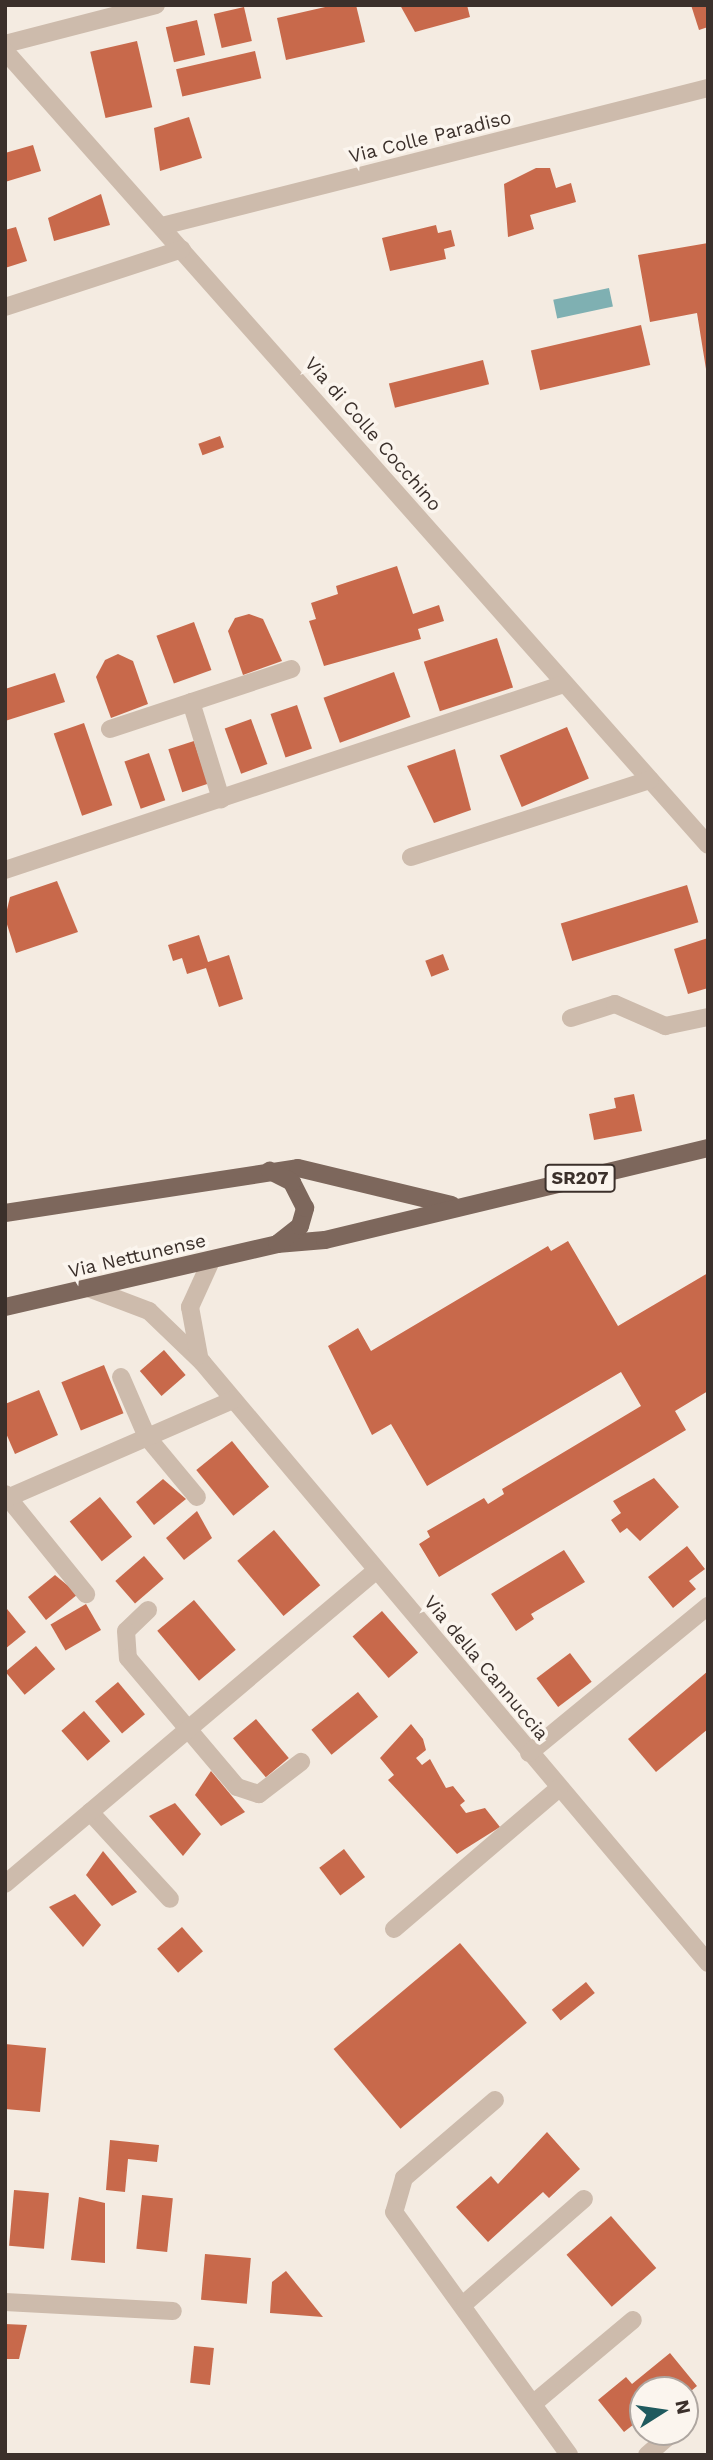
<!DOCTYPE html>
<html>
<head>
<meta charset="utf-8">
<style>
  body { margin:0 }
  #map { position:relative; width:713px; height:2460px; overflow:hidden; background:#f4ebe1; font-family:"Work Sans",sans-serif }
  div>[style] { position:absolute }
  .water>* { inset:0; background:#7fb0b2; transform-origin:0 0 }
  .building>* { inset:0; background:#c8694b; transform-origin:0 0 }
  .street>* { height:18px; margin:-9px; padding:0 9px; transform-origin:9px; border-radius:9px; background:#cdbbac }
  .primary>* { height:18px; margin:-9px; padding:0 9px; transform-origin:9px; border-radius:9px; background:#7d675c }
  span { translate:-50% -50%; white-space:nowrap; text-align:center; line-height:1.15; -webkit-text-stroke:7px #fbf5ee; paint-order:stroke }
  .shield-label span { padding:2px 5px; background:#fbf5ee; border:2px solid; border-radius:5px; -webkit-text-stroke-width:0 }
  .shield-label { font-size:18px; color:#3b302b; font-weight:700 }
  .street-label { font-size:19px; color:#3b302b }
  .frame { position:absolute; inset:0; border:7px solid #3b302b; pointer-events:none }
  .north { position:absolute; left:629px; top:2376px; width:70px; height:70px; box-sizing:border-box; background:#fbf5ee; border:2px solid #aea6a0; border-radius:50%; rotate:78deg; font-size:19px; font-weight:700; line-height:28px; text-align:center; color:#3b302b }
  .north::after { content:''; display:block; margin:auto; width:24px; height:32px; background:#1f5a5e; clip-path:polygon(50% 0,100% 100%,50% 72%,0 100%) }
</style>
</head>
<body>
<div id="map">
  <div class="water">
    <i style="left:609px;top:288px;width:19px;height:57px;rotate:78deg"></i>
  </div>
  <div class="building">
    <i style="clip-path:polygon(334px 5px,356px 5px,365px 42px,286px 60px,277px 18px)"></i>
    <i style="clip-path:polygon(400px 5px,467px 5px,470px 17px,415px 32px)"></i>
    <i style="clip-path:polygon(691px 5px,708px 5px,708px 27px,699px 30px)"></i>
    <i style="left:244px;top:7px;width:35px;height:31px;rotate:77deg"></i>
    <i style="left:197px;top:20px;width:36px;height:32px;rotate:77deg"></i>
    <i style="left:137px;top:41px;width:68px;height:48px;rotate:77deg"></i>
    <i style="left:255px;top:51px;width:28px;height:81px;rotate:77deg"></i>
    <i style="clip-path:polygon(189px 117px,202px 158px,160px 171px,154px 128px)"></i>
    <i style="clip-path:polygon(33px 145px,41px 171px,5px 182px,5px 153px)"></i>
    <i style="clip-path:polygon(536px 168px,550px 168px,556px 188px,571px 183px,576px 202px,530px 215px,534px 229px,508px 237px,504px 184px)"></i>
    <i style="clip-path:polygon(101px 194px,110px 225px,54px 241px,48px 218px)"></i>
    <i style="clip-path:polygon(436px 225px,438px 233px,451px 230px,455px 246px,444px 249px,446px 259px,390px 271px,382px 238px)"></i>
    <i style="clip-path:polygon(16px 227px,27px 261px,5px 268px,5px 230px)"></i>
    <i style="clip-path:polygon(708px 243px,708px 368px,706px 369px,697px 313px,650px 322px,638px 255px)"></i>
    <i style="left:641px;top:325px;width:41px;height:113px;rotate:77deg"></i>
    <i style="left:483px;top:360px;width:25px;height:97px;rotate:76deg"></i>
    <i style="left:220px;top:436px;width:12px;height:23px;rotate:70deg"></i>
    <i style="clip-path:polygon(397px 566px,413px 614px,439px 605px,444px 621px,418px 629px,421px 639px,324px 666px,309px 621px,316px 619px,311px 603px,338px 594px,336px 586px)"></i>
    <i style="clip-path:polygon(249px 614px,263px 619px,282px 661px,243px 675px,228px 631px,235px 618px)"></i>
    <i style="left:194px;top:622px;width:51px;height:40px;rotate:70deg"></i>
    <i style="left:497px;top:638px;width:52px;height:77px;rotate:72deg"></i>
    <i style="clip-path:polygon(118px 654px,133px 661px,148px 704px,111px 718px,96px 677px,105px 660px)"></i>
    <i style="left:394px;top:672px;width:48px;height:75px;rotate:70deg"></i>
    <i style="clip-path:polygon(55px 673px,65px 702px,5px 721px,5px 689px)"></i>
    <i style="left:297px;top:705px;width:46px;height:28px;rotate:71deg"></i>
    <i style="left:251px;top:719px;width:48px;height:28px;rotate:70deg"></i>
    <i style="left:84px;top:723px;width:87px;height:32px;rotate:71deg"></i>
    <i style="left:567px;top:727px;width:56px;height:73px;rotate:67deg"></i>
    <i style="left:194px;top:741px;width:45px;height:27px;rotate:72deg"></i>
    <i style="clip-path:polygon(455px 749px,471px 810px,434px 823px,407px 766px)"></i>
    <i style="left:149px;top:753px;width:50px;height:26px;rotate:71deg"></i>
    <i style="clip-path:polygon(57px 881px,78px 932px,16px 953px,5px 918px,10px 897px)"></i>
    <i style="left:687px;top:885px;width:39px;height:132px;rotate:73deg"></i>
    <i style="clip-path:polygon(199px 935px,208px 962px,229px 955px,243px 999px,219px 1007px,206px 968px,187px 974px,182px 958px,173px 961px,168px 945px)"></i>
    <i style="clip-path:polygon(708px 938px,708px 988px,688px 994px,674px 949px)"></i>
    <i style="left:443px;top:954px;width:17px;height:19px;rotate:69deg"></i>
    <i style="clip-path:polygon(634px 1094px,642px 1131px,594px 1140px,589px 1114px,616px 1108px,614px 1098px)"></i>
    <i style="clip-path:polygon(568px 1241px,618px 1326px,708px 1273px,708px 1391px,675px 1411px,686px 1430px,439px 1577px,419px 1544px,430px 1537px,427px 1531px,484px 1498px,488px 1504px,504px 1494px,502px 1489px,641px 1406px,621px 1372px,427px 1486px,391px 1424px,372px 1435px,328px 1346px,358px 1328px,371px 1351px,548px 1246px,551px 1251px)"></i>
    <i style="left:164px;top:1350px;width:33px;height:32px;rotate:49deg"></i>
    <i style="left:104px;top:1365px;width:52px;height:46px;rotate:68deg"></i>
    <i style="clip-path:polygon(39px 1390px,58px 1435px,15px 1454px,5px 1431px,5px 1404px)"></i>
    <i style="left:232px;top:1441px;width:59px;height:46px;rotate:51deg"></i>
    <i style="clip-path:polygon(654px 1478px,679px 1507px,640px 1541px,627px 1528px,620px 1533px,611px 1520px,621px 1513px,613px 1501px)"></i>
    <i style="clip-path:polygon(163px 1479px,186px 1499px,154px 1525px,136px 1502px)"></i>
    <i style="left:100px;top:1497px;width:51px;height:39px;rotate:51deg"></i>
    <i style="clip-path:polygon(197px 1511px,212px 1538px,184px 1560px,166px 1538px)"></i>
    <i style="left:274px;top:1530px;width:72px;height:48px;rotate:50deg"></i>
    <i style="clip-path:polygon(687px 1546px,705px 1569px,689px 1581px,696px 1589px,673px 1608px,648px 1577px)"></i>
    <i style="clip-path:polygon(564px 1550px,585px 1582px,531px 1614px,534px 1619px,516px 1631px,491px 1594px)"></i>
    <i style="left:144px;top:1556px;width:30px;height:38px;rotate:49deg"></i>
    <i style="clip-path:polygon(55px 1575px,78px 1594px,46px 1620px,28px 1597px)"></i>
    <i style="left:194px;top:1600px;width:65px;height:48px;rotate:50deg"></i>
    <i style="left:86px;top:1604px;width:30px;height:41px;rotate:60deg"></i>
    <i style="clip-path:polygon(7px 1609px,26px 1632px,5px 1649px,5px 1610px)"></i>
    <i style="left:382px;top:1611px;width:55px;height:39px;rotate:49deg"></i>
    <i style="left:36px;top:1646px;width:30px;height:40px;rotate:50deg"></i>
    <i style="left:570px;top:1653px;width:36px;height:42px;rotate:53deg"></i>
    <i style="clip-path:polygon(708px 1671px,708px 1729px,656px 1772px,628px 1739px)"></i>
    <i style="left:118px;top:1682px;width:42px;height:30px;rotate:50deg"></i>
    <i style="left:358px;top:1692px;width:32px;height:60px;rotate:51deg"></i>
    <i style="left:84px;top:1711px;width:40px;height:30px;rotate:49deg"></i>
    <i style="left:256px;top:1719px;width:51px;height:30px;rotate:50deg"></i>
    <i style="clip-path:polygon(411px 1724px,423px 1739px,426px 1750px,416px 1758px,422px 1765px,430px 1759px,446px 1788px,453px 1786px,465px 1801px,460px 1805px,466px 1813px,485px 1808px,500px 1827px,457px 1854px,388px 1780px,394px 1775px,380px 1758px)"></i>
    <i style="clip-path:polygon(211px 1771px,245px 1812px,221px 1826px,195px 1795px)"></i>
    <i style="clip-path:polygon(175px 1803px,201px 1834px,183px 1856px,149px 1816px)"></i>
    <i style="left:344px;top:1849px;width:35px;height:31px;rotate:53deg"></i>
    <i style="clip-path:polygon(103px 1851px,137px 1892px,112px 1906px,86px 1875px)"></i>
    <i style="clip-path:polygon(75px 1894px,101px 1925px,83px 1947px,49px 1907px)"></i>
    <i style="left:182px;top:1927px;width:32px;height:33px;rotate:49deg"></i>
    <i style="left:460px;top:1943px;width:104px;height:165px;rotate:50deg"></i>
    <i style="left:586px;top:1982px;width:14px;height:44px;rotate:51deg"></i>
    <i style="clip-path:polygon(5px 2044px,46px 2048px,40px 2112px,5px 2109px)"></i>
    <i style="clip-path:polygon(547px 2132px,580px 2169px,549px 2198px,543px 2192px,488px 2242px,456px 2207px,491px 2176px,498px 2184px)"></i>
    <i style="clip-path:polygon(110px 2140px,159px 2145px,157px 2162px,128px 2159px,125px 2192px,106px 2190px)"></i>
    <i style="left:14px;top:2190px;width:35px;height:56px;rotate:5deg"></i>
    <i style="left:142px;top:2195px;width:31px;height:54px;rotate:6deg"></i>
    <i style="clip-path:polygon(79px 2197px,105px 2203px,105px 2263px,71px 2260px)"></i>
    <i style="left:611px;top:2216px;width:69px;height:59px;rotate:49deg"></i>
    <i style="left:205px;top:2254px;width:46px;height:46px;rotate:5deg"></i>
    <i style="clip-path:polygon(286px 2271px,323px 2317px,270px 2313px,272px 2282px)"></i>
    <i style="clip-path:polygon(5px 2324px,27px 2325px,19px 2359px,5px 2359px)"></i>
    <i style="left:194px;top:2346px;width:20px;height:37px;rotate:6deg"></i>
    <i style="clip-path:polygon(670px 2353px,697px 2386px,685px 2396px,685px 2390px,643px 2390px,643px 2417px,624px 2432px,598px 2400px,626px 2377px,632px 2384px)"></i>
  </div>
  <div class="street">
    <i style="left:5px;top:44px;width:156px;rotate:-14.5deg"></i>
    <i style="left:5px;top:51px;width:1060px;rotate:48.48deg"></i>
    <i style="left:162px;top:226px;width:563px;rotate:-14.18deg"></i>
    <i style="left:5px;top:307px;width:186px;rotate:-18.1deg"></i>
    <i style="left:191px;top:702px;width:102px;rotate:72.8deg"></i>
    <i style="left:110px;top:729px;width:191px;rotate:-18.3deg"></i>
    <i style="left:411px;top:857px;width:251px;rotate:-17.9deg"></i>
    <i style="left:5px;top:870px;width:589px;rotate:-18.4deg"></i>
    <i style="left:571px;top:1018px;width:46px;rotate:-17.7deg"></i>
    <i style="left:615px;top:1004px;width:55px;rotate:23.7deg"></i>
    <i style="left:665px;top:1026px;width:44px;rotate:-11.8deg"></i>
    <i style="left:91px;top:1289px;width:62px;rotate:20.8deg"></i>
    <i style="left:149px;top:1311px;width:74px;rotate:43.9deg"></i>
    <i style="left:202px;top:1362px;width:786px;rotate:49.9deg"></i>
    <i style="left:199px;top:1356px;width:50px;rotate:-100.4deg"></i>
    <i style="left:190px;top:1307px;width:51px;rotate:-65.5deg"></i>
    <i style="left:121px;top:1377px;width:65px;rotate:66.6deg"></i>
    <i style="left:147px;top:1437px;width:78px;rotate:50.2deg"></i>
    <i style="left:5px;top:1494px;width:129px;rotate:51deg"></i>
    <i style="left:5px;top:1499px;width:249px;rotate:-23.5deg"></i>
    <i style="left:148px;top:1610px;width:30px;rotate:136deg"></i>
    <i style="left:126px;top:1631px;width:27px;rotate:86deg"></i>
    <i style="left:128px;top:1658px;width:169px;rotate:49.8deg"></i>
    <i style="left:237px;top:1787px;width:23px;rotate:18deg"></i>
    <i style="left:259px;top:1794px;width:53px;rotate:-37.3deg"></i>
    <i style="left:529px;top:1753px;width:232px;rotate:-39.4deg"></i>
    <i style="left:90px;top:1812px;width:118px;rotate:47.4deg"></i>
    <i style="left:5px;top:1884px;width:486px;rotate:-40.2deg"></i>
    <i style="left:394px;top:1929px;width:217px;rotate:-40.5deg"></i>
    <i style="left:495px;top:2100px;width:120px;rotate:139.4deg"></i>
    <i style="left:404px;top:2178px;width:35px;rotate:106deg"></i>
    <i style="left:394px;top:2212px;width:299px;rotate:54.2deg"></i>
    <i style="left:5px;top:2302px;width:168px;rotate:3.1deg"></i>
    <i style="left:465px;top:2303px;width:158px;rotate:-41.2deg"></i>
    <i style="left:534px;top:2403px;width:129px;rotate:-40deg"></i>
    <i style="left:647px;top:2455px;width:35px;rotate:-41deg"></i>
  </div>
  <div class="primary">
    <i style="left:5px;top:1213px;width:296px;rotate:-8.7deg"></i>
    <i style="left:298px;top:1168px;width:158px;rotate:13.5deg"></i>
    <i style="left:277px;top:1244px;width:48px;rotate:-4.8deg"></i>
    <i style="left:325px;top:1240px;width:394px;rotate:-13.5deg"></i>
    <i style="left:5px;top:1307px;width:279px;rotate:-13deg"></i>
    <i style="left:277px;top:1244px;width:29px;rotate:-38deg"></i>
    <i style="left:300px;top:1226px;width:19px;rotate:-74deg"></i>
    <i style="left:305px;top:1208px;width:29px;rotate:-117deg"></i>
    <i style="left:292px;top:1182px;width:25px;rotate:-153deg"></i>
  </div>
  <div class="shield-label">
    <span style="left:580px;top:1178px">SR207</span>
  </div>
  <div class="street-label">
    <span style="left:430px;top:137px;rotate:-14deg">Via Colle Paradiso</span>
    <span style="left:373px;top:434px;rotate:49deg">Via di Colle Cocchino</span>
    <span style="left:137px;top:1256px;rotate:-13deg">Via Nettunense</span>
    <span style="left:486px;top:1668px;rotate:50deg">Via della Cannuccia</span>
  </div>
  <div class="frame"></div>
  <div class="north">N</div>
</div>
</body>
</html>
